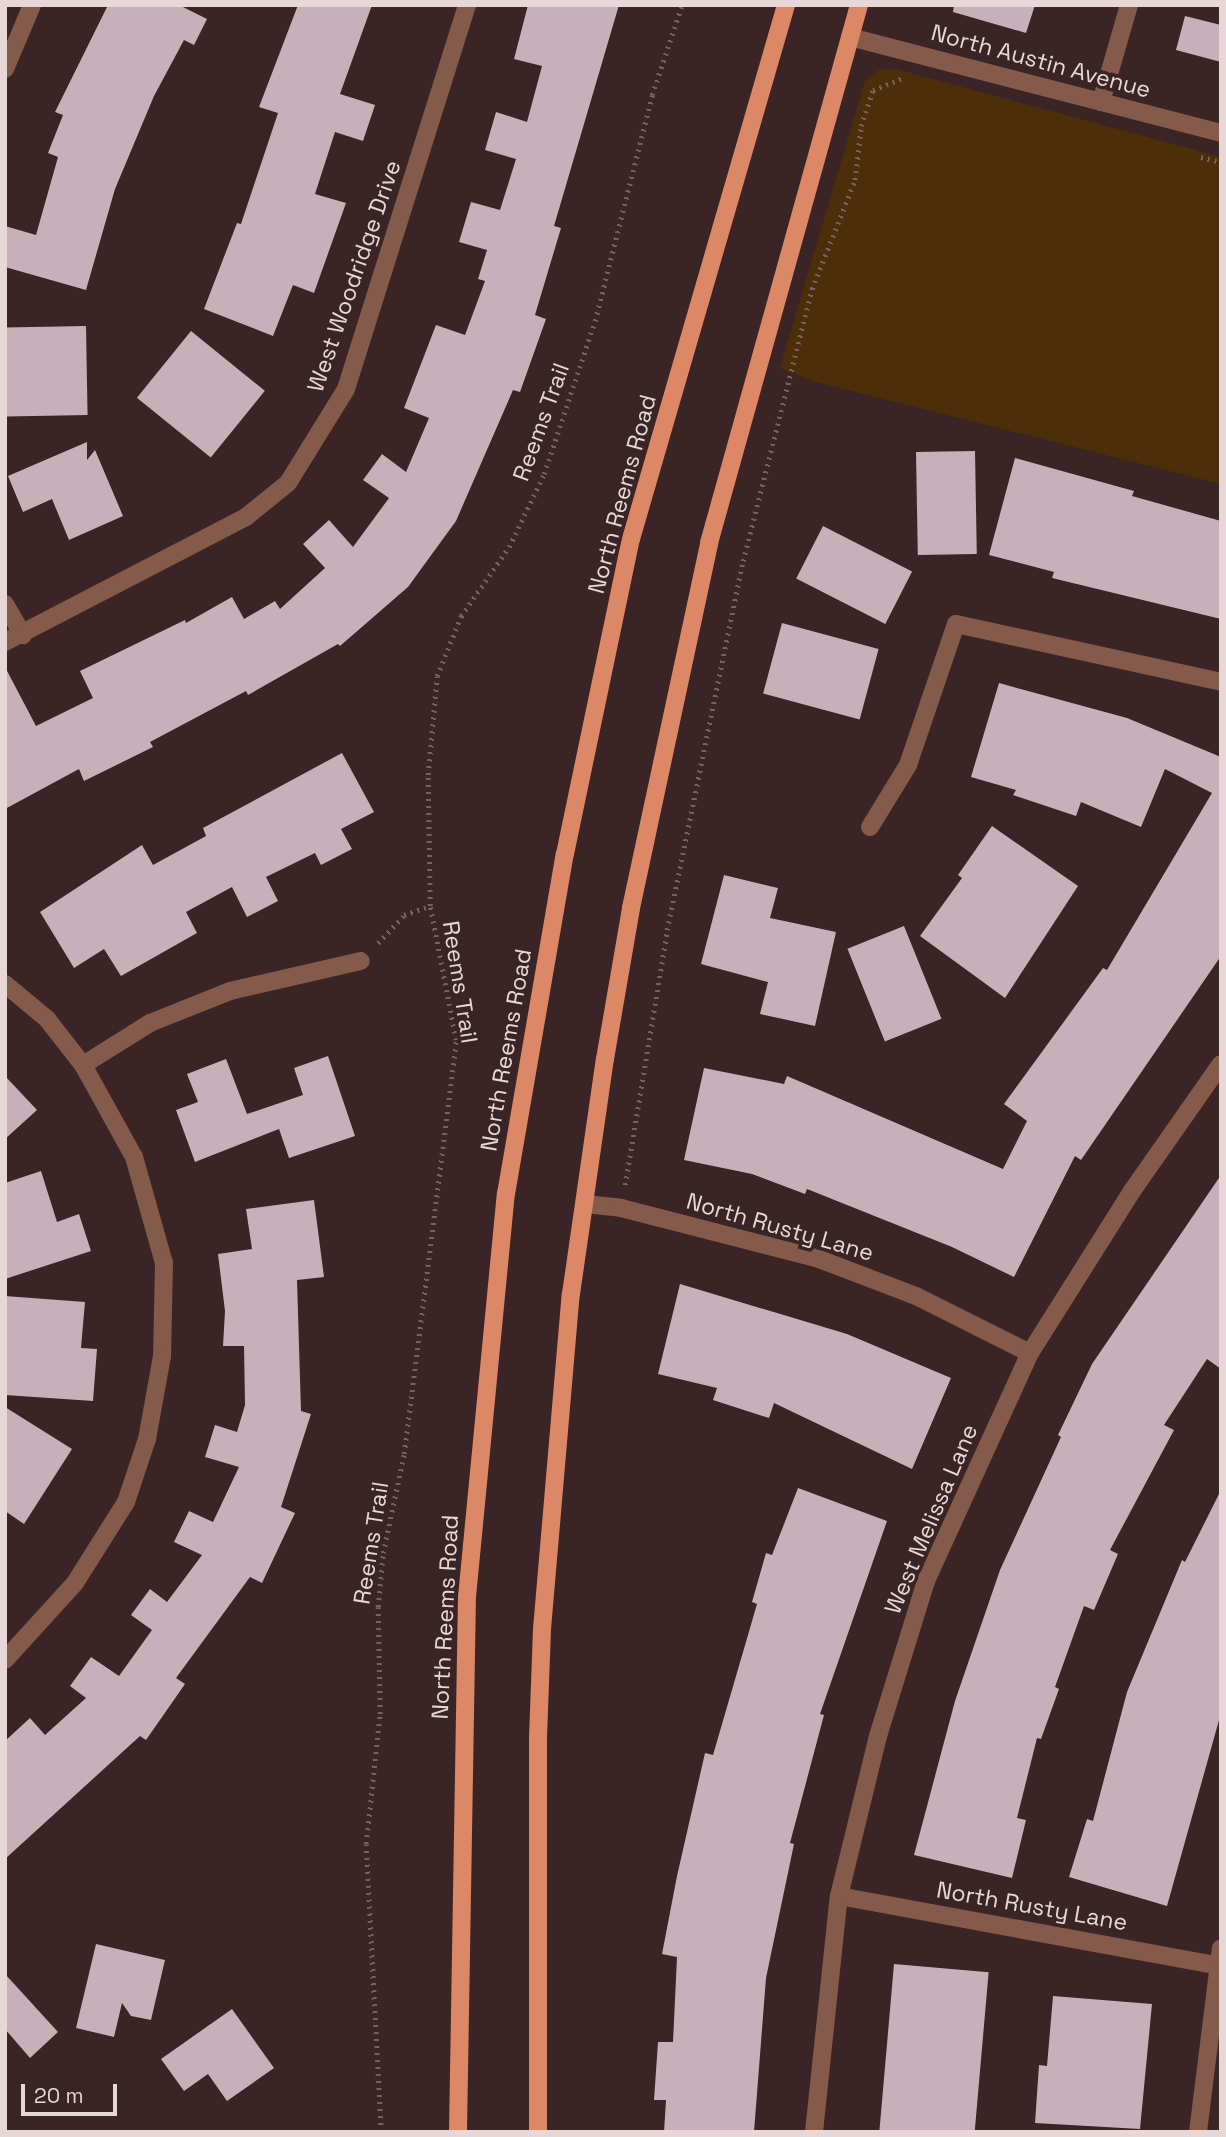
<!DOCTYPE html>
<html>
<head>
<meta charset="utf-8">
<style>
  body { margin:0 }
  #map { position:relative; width:1226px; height:2137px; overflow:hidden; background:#3a2425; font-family:"Space Grotesk",sans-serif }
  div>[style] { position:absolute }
  .green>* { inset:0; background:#4c2f08 }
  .building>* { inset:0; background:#c9afba; transform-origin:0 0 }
  .path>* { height:4.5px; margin-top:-2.25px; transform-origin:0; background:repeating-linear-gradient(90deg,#756161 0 2px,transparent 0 7px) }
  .minor>* { height:18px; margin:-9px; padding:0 9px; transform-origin:9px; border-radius:9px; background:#845a4a }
  .major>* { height:18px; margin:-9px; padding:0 9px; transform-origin:9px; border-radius:9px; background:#dc8765 }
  span { translate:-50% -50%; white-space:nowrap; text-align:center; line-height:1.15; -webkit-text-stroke:7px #3a2425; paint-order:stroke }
  .street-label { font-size:23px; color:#e7d7d7 }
  .frame { position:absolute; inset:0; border:7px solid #e7d7d7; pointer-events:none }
  .scale { position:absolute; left:21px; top:2084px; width:96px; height:32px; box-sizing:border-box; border:4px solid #e7d7d7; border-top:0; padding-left:9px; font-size:21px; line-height:24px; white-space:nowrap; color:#e7d7d7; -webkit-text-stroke:5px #3a2425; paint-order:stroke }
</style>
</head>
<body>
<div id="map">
  <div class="green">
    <i style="clip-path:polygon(896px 69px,1221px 157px,1221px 484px,812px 381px,780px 368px,865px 81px,879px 70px)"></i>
  </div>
  <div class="building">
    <i style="clip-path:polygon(108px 5px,179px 5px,207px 19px,194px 45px,184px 40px,154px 96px,115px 189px,86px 290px,5px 267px,5px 226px,36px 235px,58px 157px,48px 153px,63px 115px,55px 112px)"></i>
    <i style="clip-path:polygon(298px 5px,372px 5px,340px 94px,375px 105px,363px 141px,335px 132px,315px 194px,346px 203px,314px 293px,293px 285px,273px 336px,204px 309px,237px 223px,241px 224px,278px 113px,259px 107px)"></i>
    <i style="clip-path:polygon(528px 5px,619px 5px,554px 226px,561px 228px,535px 315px,546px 319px,520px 392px,513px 390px,456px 521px,408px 587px,340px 646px,338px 644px,248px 695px,246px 691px,150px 742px,153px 747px,84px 781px,79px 769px,5px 809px,5px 667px,36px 726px,93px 698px,80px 671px,185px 620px,186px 623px,232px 597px,244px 619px,275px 601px,280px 609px,325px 568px,303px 544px,329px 520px,353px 547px,389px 498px,363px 480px,382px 454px,406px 472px,429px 418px,404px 408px,436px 325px,465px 335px,485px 281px,478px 279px,487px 250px,459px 242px,471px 202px,500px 210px,516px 159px,485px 150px,496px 112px,527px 122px,542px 66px,514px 59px)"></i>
    <i style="clip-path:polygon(954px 5px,1035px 5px,1026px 33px,953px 12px)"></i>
    <i style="clip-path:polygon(1185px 16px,1221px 25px,1221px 62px,1176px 50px)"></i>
    <i style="left:86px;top:326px;width:89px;height:81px;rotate:89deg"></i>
    <i style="left:191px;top:331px;width:95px;height:86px;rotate:39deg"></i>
    <i style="clip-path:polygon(87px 442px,87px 460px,95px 450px,123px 516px,69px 540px,52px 499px,23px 512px,8px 476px)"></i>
    <i style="left:975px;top:451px;width:103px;height:59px;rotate:89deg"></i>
    <i style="clip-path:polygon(1015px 458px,1134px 491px,1132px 496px,1221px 521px,1221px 619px,1052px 578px,1054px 572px,989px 555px)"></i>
    <i style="left:823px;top:526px;width:100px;height:59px;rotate:27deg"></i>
    <i style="left:782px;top:623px;width:100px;height:73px;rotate:15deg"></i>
    <i style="clip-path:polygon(999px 683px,1127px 718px,1221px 757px,1221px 956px,1081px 1160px,1075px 1156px,1014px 1277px,952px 1247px,807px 1189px,805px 1194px,752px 1174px,684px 1160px,704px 1068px,784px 1084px,787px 1076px,1003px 1169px,1027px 1121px,1004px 1104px,1103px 968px,1107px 970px,1212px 793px,1165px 769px,1141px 827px,1081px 802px,1076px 816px,1013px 795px,1016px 790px,971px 777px)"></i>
    <i style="clip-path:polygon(342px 753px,374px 812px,341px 829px,352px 849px,321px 865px,315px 853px,266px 877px,278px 901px,247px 917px,232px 887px,186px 912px,197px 933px,121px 976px,104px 949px,74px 968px,40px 912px,142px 845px,153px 865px,206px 836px,203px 828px)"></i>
    <i style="clip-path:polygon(992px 826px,1078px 886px,1005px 998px,920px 936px,962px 878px,958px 875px)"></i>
    <i style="clip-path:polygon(724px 875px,778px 888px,770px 918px,836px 932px,815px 1026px,760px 1014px,768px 982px,701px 964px)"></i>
    <i style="left:904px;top:926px;width:100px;height:61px;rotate:68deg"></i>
    <i style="clip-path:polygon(328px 1056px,355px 1136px,289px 1158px,279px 1129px,195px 1162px,176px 1110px,198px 1102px,187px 1074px,226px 1059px,247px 1114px,303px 1095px,294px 1068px)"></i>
    <i style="clip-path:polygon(5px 1076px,37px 1110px,5px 1139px)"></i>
    <i style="clip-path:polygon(41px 1171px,57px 1222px,79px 1214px,91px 1251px,5px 1279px,5px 1183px)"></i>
    <i style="clip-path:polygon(1221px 1175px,1221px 1369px,1207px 1359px,1164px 1425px,1174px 1430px,1110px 1550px,1118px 1554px,1094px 1610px,1084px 1606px,1055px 1687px,1059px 1689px,1041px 1739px,1037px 1738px,1017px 1818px,1026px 1820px,1012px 1878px,914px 1855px,955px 1701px,1000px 1570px,1061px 1437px,1058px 1435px,1092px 1364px)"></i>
    <i style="clip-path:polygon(314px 1200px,324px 1277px,297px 1280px,301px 1411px,311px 1414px,281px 1507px,295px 1513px,262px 1583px,250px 1577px,176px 1678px,185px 1684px,146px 1740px,140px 1736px,5px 1859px,5px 1741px,30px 1718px,45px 1735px,86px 1698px,70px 1686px,91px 1657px,119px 1676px,152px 1630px,131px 1615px,150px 1589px,167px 1602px,202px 1555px,174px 1542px,189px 1511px,213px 1522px,239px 1467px,205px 1457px,215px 1425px,237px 1432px,245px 1405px,244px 1346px,223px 1346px,225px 1311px,218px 1254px,252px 1249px,246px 1209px)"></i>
    <i style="clip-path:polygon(680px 1284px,847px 1334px,951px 1378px,912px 1469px,774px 1403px,769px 1418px,713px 1400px,717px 1388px,658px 1374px)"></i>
    <i style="clip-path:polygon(5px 1296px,85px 1302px,81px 1348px,97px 1349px,93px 1401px,5px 1395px)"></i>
    <i style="clip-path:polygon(5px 1407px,72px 1449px,24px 1524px,5px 1511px)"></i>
    <i style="clip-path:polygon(798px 1488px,887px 1521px,820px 1714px,824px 1715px,790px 1843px,794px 1844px,766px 1978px,754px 2132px,664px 2132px,666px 2100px,654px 2100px,658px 2042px,673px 2042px,677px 1957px,662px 1954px,677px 1876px,705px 1753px,713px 1755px,757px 1604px,752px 1602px,766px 1553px,772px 1555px)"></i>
    <i style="clip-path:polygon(1221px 1490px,1221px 1713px,1167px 1906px,1069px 1877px,1087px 1819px,1093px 1821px,1127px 1692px,1182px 1560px,1185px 1562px)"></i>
    <i style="clip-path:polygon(96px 1944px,165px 1960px,151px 2020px,131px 2016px,122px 2003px,114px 2037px,76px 2028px)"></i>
    <i style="left:894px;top:1964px;width:95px;height:169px;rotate:5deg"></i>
    <i style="clip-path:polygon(5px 1974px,58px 2032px,30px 2058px,5px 2029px)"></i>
    <i style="clip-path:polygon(1053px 1996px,1152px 2004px,1140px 2129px,1035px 2123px,1039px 2065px,1047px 2066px)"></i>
    <i style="clip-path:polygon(232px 2009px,274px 2068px,227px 2101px,208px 2074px,184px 2091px,161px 2059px)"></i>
  </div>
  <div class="path">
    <i style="left:1201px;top:157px;width:21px;rotate:14deg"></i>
    <i style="left:378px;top:943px;width:38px;rotate:-47deg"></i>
    <i style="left:404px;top:915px;width:28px;rotate:-19deg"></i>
    <i style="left:625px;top:1185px;width:258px;rotate:-80.6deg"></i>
    <i style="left:667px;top:930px;width:377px;rotate:-78.4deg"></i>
    <i style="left:743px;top:561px;width:281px;rotate:-75.8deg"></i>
    <i style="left:812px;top:289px;width:117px;rotate:-68.5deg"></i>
    <i style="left:855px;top:180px;width:54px;rotate:-83.7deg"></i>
    <i style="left:861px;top:126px;width:38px;rotate:-72deg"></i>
    <i style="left:873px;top:90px;width:31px;rotate:-22deg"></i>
    <i style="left:381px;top:2132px;width:288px;rotate:-93deg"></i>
    <i style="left:366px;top:1844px;width:131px;rotate:-83.9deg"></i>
    <i style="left:380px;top:1714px;width:107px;rotate:-91.1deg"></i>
    <i style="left:378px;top:1607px;width:54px;rotate:-84.7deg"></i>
    <i style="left:383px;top:1553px;width:101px;rotate:-78deg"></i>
    <i style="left:404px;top:1454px;width:417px;rotate:-82.8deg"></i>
    <i style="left:456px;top:1040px;width:136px;rotate:-101deg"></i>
    <i style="left:430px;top:906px;width:131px;rotate:-90.9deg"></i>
    <i style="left:428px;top:775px;width:99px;rotate:-84.8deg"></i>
    <i style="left:437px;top:676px;width:65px;rotate:-68.2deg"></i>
    <i style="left:461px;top:616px;width:84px;rotate:-55.2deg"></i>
    <i style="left:509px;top:547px;width:81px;rotate:-64.4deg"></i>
    <i style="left:544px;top:474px;width:161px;rotate:-71.6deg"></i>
    <i style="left:595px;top:321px;width:233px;rotate:-75.8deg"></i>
    <i style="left:652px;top:95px;width:95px;rotate:-71.6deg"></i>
  </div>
  <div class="minor">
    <i style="left:850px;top:37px;width:383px;rotate:14.5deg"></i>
    <i style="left:5px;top:69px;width:69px;rotate:-67.1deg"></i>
    <i style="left:1101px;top:102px;width:101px;rotate:-73.9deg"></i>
    <i style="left:5px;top:604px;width:36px;rotate:60deg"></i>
    <i style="left:5px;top:642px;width:271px;rotate:-27.4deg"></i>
    <i style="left:246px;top:517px;width:54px;rotate:-39deg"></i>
    <i style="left:288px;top:483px;width:110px;rotate:-58.3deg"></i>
    <i style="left:346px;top:389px;width:403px;rotate:-72.5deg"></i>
    <i style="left:870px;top:827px;width:73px;rotate:-58.5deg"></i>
    <i style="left:908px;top:765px;width:149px;rotate:-71.2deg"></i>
    <i style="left:956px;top:624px;width:271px;rotate:12.3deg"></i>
    <i style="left:5px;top:984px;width:55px;rotate:39.8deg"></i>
    <i style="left:47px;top:1019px;width:58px;rotate:52deg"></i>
    <i style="left:83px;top:1065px;width:105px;rotate:61deg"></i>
    <i style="left:134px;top:1157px;width:110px;rotate:74.2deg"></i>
    <i style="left:164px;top:1263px;width:93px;rotate:91.2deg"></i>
    <i style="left:162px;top:1356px;width:84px;rotate:100.2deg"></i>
    <i style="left:147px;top:1439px;width:66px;rotate:108.4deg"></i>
    <i style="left:126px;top:1502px;width:96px;rotate:122.2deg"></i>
    <i style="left:75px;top:1583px;width:104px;rotate:132.3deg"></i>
    <i style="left:83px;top:1065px;width:79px;rotate:-32.1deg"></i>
    <i style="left:150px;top:1023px;width:86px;rotate:-21.8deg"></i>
    <i style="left:230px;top:991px;width:134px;rotate:-12.9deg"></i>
    <i style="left:585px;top:1204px;width:36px;rotate:6deg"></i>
    <i style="left:621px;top:1208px;width:204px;rotate:14.4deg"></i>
    <i style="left:819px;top:1259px;width:104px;rotate:20.9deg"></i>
    <i style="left:916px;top:1296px;width:127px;rotate:26.6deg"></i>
    <i style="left:839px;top:1896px;width:383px;rotate:10.4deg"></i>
    <i style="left:814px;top:2132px;width:237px;rotate:-84deg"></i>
    <i style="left:839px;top:1896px;width:165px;rotate:-76.3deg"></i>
    <i style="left:878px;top:1736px;width:162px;rotate:-72.8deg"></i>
    <i style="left:926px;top:1581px;width:251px;rotate:-65.5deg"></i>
    <i style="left:1030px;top:1353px;width:191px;rotate:-57.8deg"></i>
    <i style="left:1132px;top:1191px;width:155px;rotate:-55deg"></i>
    <i style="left:1198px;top:2132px;width:185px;rotate:-82.9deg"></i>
  </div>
  <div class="major">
    <i style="left:458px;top:2132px;width:535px;rotate:-89.04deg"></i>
    <i style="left:467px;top:1597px;width:405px;rotate:-84.5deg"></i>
    <i style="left:506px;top:1194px;width:345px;rotate:-80.2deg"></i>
    <i style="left:565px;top:854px;width:322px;rotate:-78.2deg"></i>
    <i style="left:631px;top:539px;width:556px;rotate:-73.81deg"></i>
    <i style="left:538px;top:2132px;width:394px;rotate:-90deg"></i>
    <i style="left:538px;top:1738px;width:109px;rotate:-87.9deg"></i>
    <i style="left:542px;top:1629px;width:336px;rotate:-85.1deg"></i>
    <i style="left:571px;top:1294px;width:237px;rotate:-81.8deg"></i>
    <i style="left:605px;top:1059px;width:153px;rotate:-80.2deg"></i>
    <i style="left:631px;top:908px;width:373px;rotate:-77.9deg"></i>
    <i style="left:709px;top:543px;width:559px;rotate:-74.42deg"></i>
  </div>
  <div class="street-label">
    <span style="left:1041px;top:61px;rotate:15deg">North Austin Avenue</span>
    <span style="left:354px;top:276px;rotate:-71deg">West Woodridge Drive</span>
    <span style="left:541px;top:422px;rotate:-70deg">Reems Trail</span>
    <span style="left:622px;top:494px;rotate:-75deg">North Reems Road</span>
    <span style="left:460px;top:982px;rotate:81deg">Reems Trail</span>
    <span style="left:506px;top:1050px;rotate:-80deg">North Reems Road</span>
    <span style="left:780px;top:1227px;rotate:16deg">North Rusty Lane</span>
    <span style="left:931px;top:1519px;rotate:-67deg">West Melissa Lane</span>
    <span style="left:371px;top:1543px;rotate:-81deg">Reems Trail</span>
    <span style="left:445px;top:1617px;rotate:-87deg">North Reems Road</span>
    <span style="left:1032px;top:1906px;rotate:10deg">North Rusty Lane</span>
  </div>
  <div class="frame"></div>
  <div class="scale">20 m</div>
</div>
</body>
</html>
